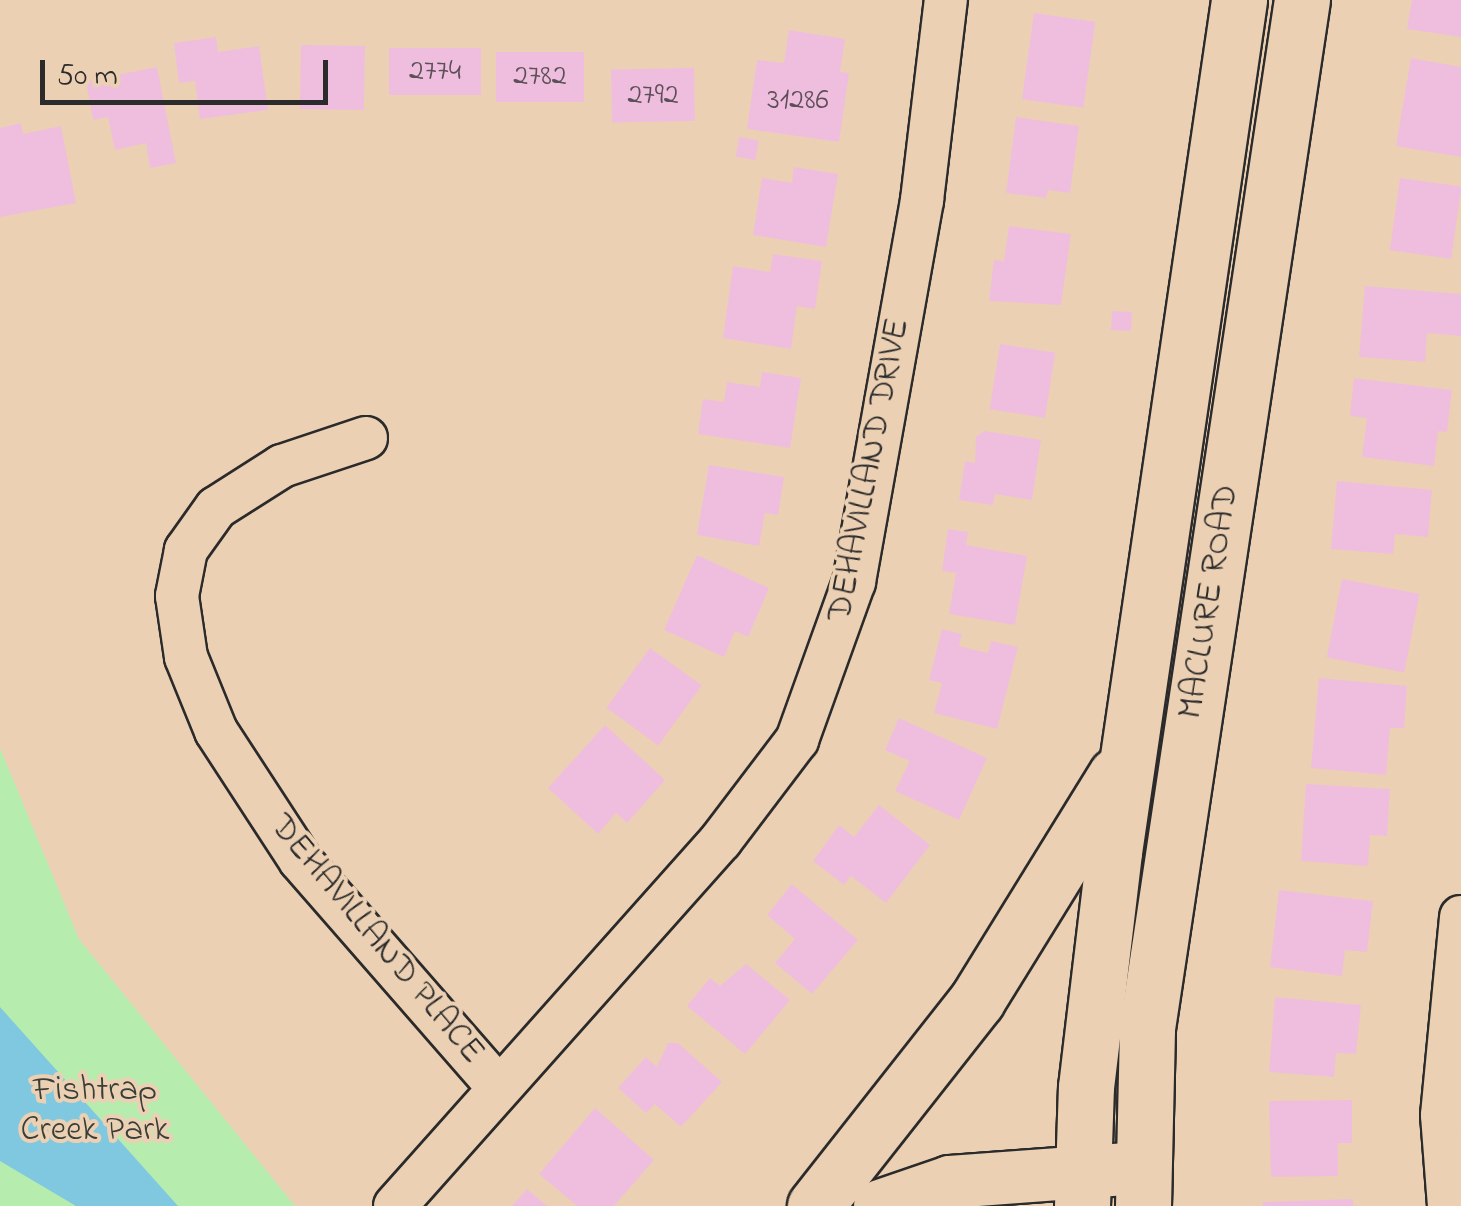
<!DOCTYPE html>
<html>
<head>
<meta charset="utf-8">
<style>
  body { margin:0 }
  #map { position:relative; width:1461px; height:1206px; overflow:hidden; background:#ecd0b3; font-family:"Indie Flower",sans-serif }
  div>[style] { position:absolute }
  .green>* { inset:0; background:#b6ecae }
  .water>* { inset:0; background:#7fc8e0 }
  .building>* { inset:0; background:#efbede; transform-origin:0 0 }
  .roads { filter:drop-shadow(2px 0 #2b2b2b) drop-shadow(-2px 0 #2b2b2b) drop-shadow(0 2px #2b2b2b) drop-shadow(0 -2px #2b2b2b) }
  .minor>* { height:42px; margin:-21px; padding:0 21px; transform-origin:21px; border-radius:21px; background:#ecd0b3 }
  .tertiary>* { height:52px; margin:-26px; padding:0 26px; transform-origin:26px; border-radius:26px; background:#ecd0b3 }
  .secondary>* { height:55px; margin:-27.5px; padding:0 27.5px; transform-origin:27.5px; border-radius:27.5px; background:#ecd0b3 }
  span { translate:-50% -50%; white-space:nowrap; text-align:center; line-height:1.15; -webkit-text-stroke:8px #ecd0b3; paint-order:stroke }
  .number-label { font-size:30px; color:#5c5058 }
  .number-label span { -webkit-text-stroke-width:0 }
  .street-label { font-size:35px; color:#2b2b2b }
  .park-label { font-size:35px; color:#393e38 }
  .scale { position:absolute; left:40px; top:60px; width:288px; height:45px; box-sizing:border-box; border:5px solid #2b2b2b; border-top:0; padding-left:12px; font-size:30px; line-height:35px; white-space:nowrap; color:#2b2b2b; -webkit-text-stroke:8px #ecd0b3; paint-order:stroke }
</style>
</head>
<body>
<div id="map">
  <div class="green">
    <i style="clip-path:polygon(0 748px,79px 939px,295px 1206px,0 1206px)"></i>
  </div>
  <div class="water">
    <i style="clip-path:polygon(0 1008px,0 1007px,178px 1206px,76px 1206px,0 1161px)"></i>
  </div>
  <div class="building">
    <i style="clip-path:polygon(1412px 0,1461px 0,1461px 37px,1407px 29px)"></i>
    <i style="left:1034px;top:13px;width:62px;height:87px;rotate:8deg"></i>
    <i style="clip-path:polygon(789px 30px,845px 39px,840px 72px,849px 73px,839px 142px,747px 129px,757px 60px,784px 63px)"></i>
    <i style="clip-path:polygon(216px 37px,218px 52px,259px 46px,268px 110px,200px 119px,195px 81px,179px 83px,174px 43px)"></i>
    <i style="left:301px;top:45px;width:64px;height:64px;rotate:1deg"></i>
    <i style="left:389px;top:48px;width:92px;height:47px"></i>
    <i style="left:496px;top:52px;width:88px;height:50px"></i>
    <i style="clip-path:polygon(1411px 58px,1461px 67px,1461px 157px,1396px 146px)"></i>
    <i style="clip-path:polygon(157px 67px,176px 163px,150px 168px,146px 143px,115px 150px,108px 117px,93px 120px,86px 81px)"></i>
    <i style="left:694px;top:68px;width:53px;height:83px;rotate:89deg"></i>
    <i style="clip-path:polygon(1016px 117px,1079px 126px,1070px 193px,1048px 190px,1046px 198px,1006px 193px)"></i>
    <i style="clip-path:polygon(21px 123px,23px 134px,61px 126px,76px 203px,0 217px,0 128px)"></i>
    <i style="left:739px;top:137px;width:20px;height:20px;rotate:9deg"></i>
    <i style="clip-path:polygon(794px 167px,838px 174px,826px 247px,753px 235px,762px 178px,792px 183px)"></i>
    <i style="left:1400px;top:178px;width:62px;height:73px;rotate:8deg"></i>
    <i style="clip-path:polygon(1009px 226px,1071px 234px,1061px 305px,989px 301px,994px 260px,1004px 261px)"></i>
    <i style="clip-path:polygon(773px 254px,822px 261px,815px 309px,797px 306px,791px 349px,723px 338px,733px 266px,770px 272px)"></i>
    <i style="clip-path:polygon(1365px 286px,1461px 294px,1461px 336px,1427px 333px,1425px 362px,1359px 357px)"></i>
    <i style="left:1112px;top:311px;width:20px;height:19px;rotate:3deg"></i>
    <i style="left:1000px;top:344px;width:56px;height:66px;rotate:9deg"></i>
    <i style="clip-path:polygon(762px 372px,801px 378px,790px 448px,698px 434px,703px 399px,724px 402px,727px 382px,760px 387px)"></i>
    <i style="clip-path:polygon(1354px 378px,1452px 390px,1447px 432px,1438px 431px,1434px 466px,1362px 457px,1367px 418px,1350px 416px)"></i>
    <i style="clip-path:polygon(984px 431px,1041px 440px,1032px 500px,995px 494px,993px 505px,959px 500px,965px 461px,975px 463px,976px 437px)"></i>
    <i style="clip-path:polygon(709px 465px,784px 477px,778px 515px,765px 513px,759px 546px,697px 535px)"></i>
    <i style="clip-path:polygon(1337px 481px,1432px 490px,1428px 537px,1395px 534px,1393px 554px,1331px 549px)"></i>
    <i style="clip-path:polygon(948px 529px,968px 532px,966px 545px,1027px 556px,1015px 625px,949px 614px,956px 573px,942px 571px)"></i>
    <i style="clip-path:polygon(697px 555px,769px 588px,748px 637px,735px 631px,724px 657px,664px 630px)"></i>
    <i style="left:1342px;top:579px;width:79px;height:80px;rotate:11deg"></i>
    <i style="clip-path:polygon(942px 629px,962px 634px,959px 646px,988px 653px,991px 641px,1018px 647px,997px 729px,934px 713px,942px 683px,929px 680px)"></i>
    <i style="left:650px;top:648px;width:64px;height:74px;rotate:36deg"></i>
    <i style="clip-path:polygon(1319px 678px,1407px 686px,1404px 728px,1390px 728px,1386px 775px,1311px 768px)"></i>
    <i style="clip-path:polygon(899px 718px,987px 758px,959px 820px,895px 791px,910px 761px,885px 750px)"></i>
    <i style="clip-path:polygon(605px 725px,665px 780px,627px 823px,616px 813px,598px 834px,548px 788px)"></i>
    <i style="clip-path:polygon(1306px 784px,1390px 789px,1387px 836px,1370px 835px,1368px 866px,1301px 861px)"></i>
    <i style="clip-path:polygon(879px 805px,930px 845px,886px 903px,851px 876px,844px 885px,813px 861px,839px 825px,854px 837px)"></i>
    <i style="clip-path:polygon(792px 884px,858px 940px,812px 994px,775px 963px,795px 939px,767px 915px)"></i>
    <i style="clip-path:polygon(1279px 890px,1373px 901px,1367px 952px,1345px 950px,1342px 976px,1270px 967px)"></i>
    <i style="clip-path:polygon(746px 964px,790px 1000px,745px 1054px,687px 1006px,710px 978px,720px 986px)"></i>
    <i style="clip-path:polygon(1275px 997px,1361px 1005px,1356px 1054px,1336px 1053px,1334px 1077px,1269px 1072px)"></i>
    <i style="clip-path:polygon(668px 1043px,678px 1043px,722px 1082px,681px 1127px,655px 1104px,646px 1113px,618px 1088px,646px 1057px,657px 1067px)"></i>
    <i style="clip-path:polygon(1352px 1100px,1352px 1143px,1338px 1143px,1338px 1176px,1271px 1177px,1269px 1101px)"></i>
    <i style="clip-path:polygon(595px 1108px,654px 1160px,614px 1206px,577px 1206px,539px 1174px)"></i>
    <i style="clip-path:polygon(527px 1189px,547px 1206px,512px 1206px)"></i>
    <i style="clip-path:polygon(1353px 1199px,1353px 1206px,1263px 1206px,1263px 1202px)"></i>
  </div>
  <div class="roads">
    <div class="minor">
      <i style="left:366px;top:438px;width:89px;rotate:161.6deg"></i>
      <i style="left:282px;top:466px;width:78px;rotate:147.5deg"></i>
      <i style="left:216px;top:508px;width:52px;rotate:125.5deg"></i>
      <i style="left:186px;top:550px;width:47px;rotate:101.1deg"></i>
      <i style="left:177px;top:596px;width:62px;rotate:81.6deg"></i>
      <i style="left:186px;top:657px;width:80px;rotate:67.9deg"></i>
      <i style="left:216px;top:731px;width:154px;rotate:56.9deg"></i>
      <i style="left:300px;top:860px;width:300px;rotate:48.9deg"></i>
      <i style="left:395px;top:1206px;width:490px;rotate:-48.3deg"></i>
      <i style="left:721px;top:840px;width:126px;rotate:-52.8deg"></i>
      <i style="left:797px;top:740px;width:168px;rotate:-70.2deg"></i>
      <i style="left:854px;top:582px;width:388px;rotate:-79.9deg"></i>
      <i style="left:922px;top:200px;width:201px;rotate:-83.2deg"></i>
      <i style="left:1449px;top:1206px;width:91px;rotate:-94.4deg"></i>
      <i style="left:1442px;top:1115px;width:199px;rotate:-84.5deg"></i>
    </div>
    <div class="tertiary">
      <i style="left:880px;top:1206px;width:74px;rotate:-18.9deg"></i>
      <i style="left:950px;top:1182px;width:192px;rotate:-4.2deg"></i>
    </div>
    <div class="secondary">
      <i style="left:815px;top:1206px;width:262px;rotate:-51.8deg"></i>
      <i style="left:977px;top:1000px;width:264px;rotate:-58.3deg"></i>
      <i style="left:1082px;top:1206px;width:119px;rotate:-88.1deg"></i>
      <i style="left:1086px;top:1087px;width:237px;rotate:-83.2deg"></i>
      <i style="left:1114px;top:852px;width:861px;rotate:-81.65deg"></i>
      <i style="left:1143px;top:1206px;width:178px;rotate:-88.7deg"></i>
      <i style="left:1147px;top:1028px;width:1040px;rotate:-81.43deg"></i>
    </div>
  </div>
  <div class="number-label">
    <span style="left:435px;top:72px">2774</span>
    <span style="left:540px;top:77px">2782</span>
    <span style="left:653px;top:96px">2792</span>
    <span style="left:798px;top:101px">31286</span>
  </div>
  <div class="street-label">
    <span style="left:870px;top:470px;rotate:-79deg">DEHAVILLAND DRIVE</span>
    <span style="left:1210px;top:602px;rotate:-81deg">MACLURE ROAD</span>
    <span style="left:376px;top:940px;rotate:50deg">DEHAVILLAND PLACE</span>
  </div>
  <div class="park-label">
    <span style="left:95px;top:1111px">Fishtrap<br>Creek Park</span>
  </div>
  <div class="scale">50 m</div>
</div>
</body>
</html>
